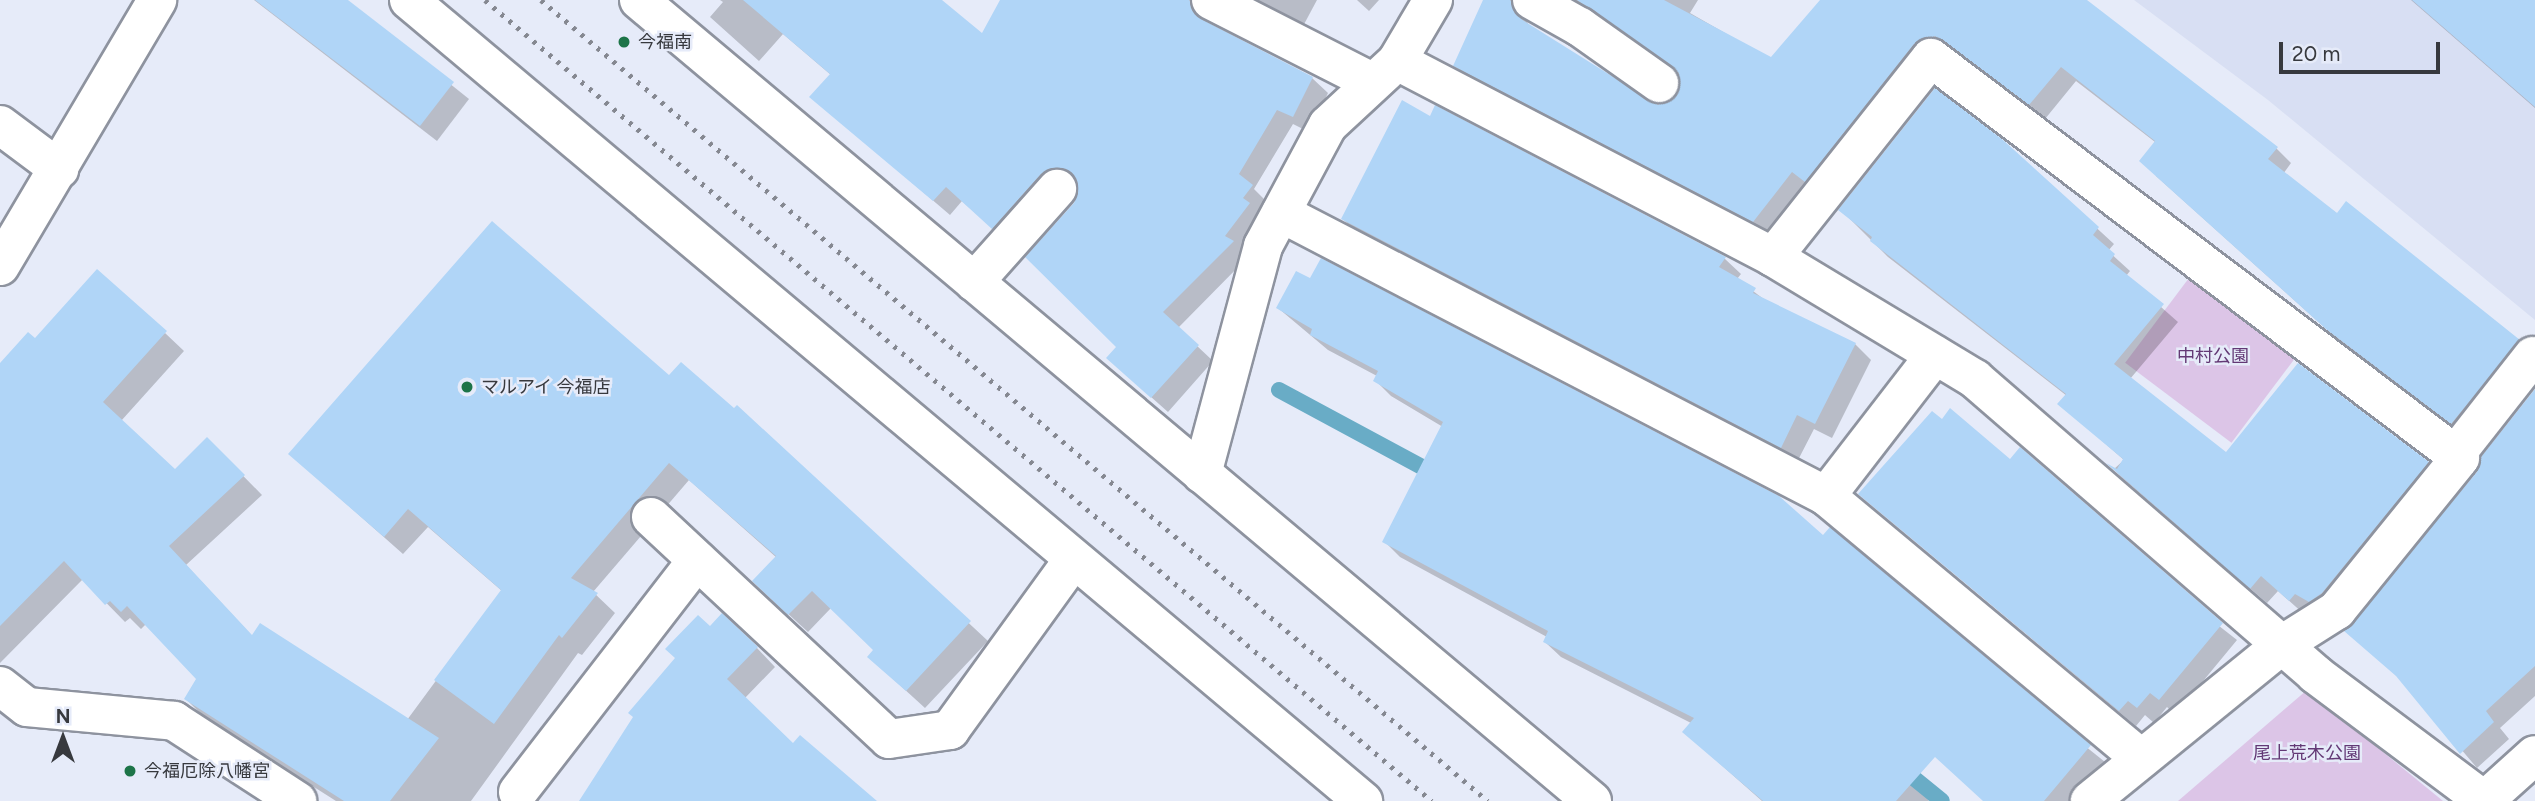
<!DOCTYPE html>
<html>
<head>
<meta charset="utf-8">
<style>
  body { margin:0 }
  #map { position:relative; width:2535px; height:801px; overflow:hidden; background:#e6ebf9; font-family:Figtree,"Noto Sans JP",sans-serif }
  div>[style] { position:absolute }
  .built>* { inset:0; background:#d8dff3 }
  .green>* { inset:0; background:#dcc5e7; transform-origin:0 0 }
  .shadow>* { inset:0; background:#0003 }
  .stream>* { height:16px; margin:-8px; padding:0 8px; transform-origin:8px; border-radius:8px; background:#69acc6 }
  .building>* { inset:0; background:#b0d5f7 }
  .roads { filter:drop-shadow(2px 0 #8e939f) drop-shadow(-2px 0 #8e939f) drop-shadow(0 2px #8e939f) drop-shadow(0 -2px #8e939f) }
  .street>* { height:38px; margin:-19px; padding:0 19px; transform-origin:19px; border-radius:19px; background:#fff }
  .rail>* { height:5px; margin-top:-2.5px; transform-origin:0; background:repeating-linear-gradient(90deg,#858891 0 3.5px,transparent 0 10.5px) }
  .dots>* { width:19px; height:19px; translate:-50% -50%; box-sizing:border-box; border:4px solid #e6ebf9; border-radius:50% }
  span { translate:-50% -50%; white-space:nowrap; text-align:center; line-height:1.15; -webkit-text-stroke:5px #e6ebf9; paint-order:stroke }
  .poi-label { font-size:18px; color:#37393e }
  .left { translate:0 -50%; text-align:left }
  .park-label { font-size:18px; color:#633975 }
  .north { position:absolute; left:28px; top:703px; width:70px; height:70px; -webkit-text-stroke:5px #e6ebf9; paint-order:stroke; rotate:0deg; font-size:19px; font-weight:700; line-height:28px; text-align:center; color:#37393e }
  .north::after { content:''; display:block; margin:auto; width:24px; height:32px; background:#37393e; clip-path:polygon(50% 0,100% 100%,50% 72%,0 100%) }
  .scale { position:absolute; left:2279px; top:42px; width:161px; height:32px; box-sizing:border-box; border:4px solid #37393e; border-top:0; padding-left:9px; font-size:21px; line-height:24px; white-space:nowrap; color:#37393e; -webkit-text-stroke:5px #e6ebf9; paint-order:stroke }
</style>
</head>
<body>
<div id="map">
  <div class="built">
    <i style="clip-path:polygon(2134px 0,2535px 0,2535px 320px,2268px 100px)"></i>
  </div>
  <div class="green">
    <i style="left:2195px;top:270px;width:133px;height:116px;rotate:37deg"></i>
    <i style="clip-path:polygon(2307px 690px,2443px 801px,2178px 801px)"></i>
  </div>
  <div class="shadow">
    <i style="clip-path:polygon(254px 0,345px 0,469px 99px,437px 141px)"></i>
    <i style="clip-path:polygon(720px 0,939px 0,983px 36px,1002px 0,1212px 0,1204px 19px,1208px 25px,1312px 78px,1328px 93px,1309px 132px,1293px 124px,1254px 189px,1267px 202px,1258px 214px,1264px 220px,1241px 250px,1248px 257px,1178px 328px,1213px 361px,1168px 412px,1124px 373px,1075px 204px,1080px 183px,1009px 243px,962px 201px,950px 215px,812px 97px,831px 75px,783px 34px,759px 61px,710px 17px,723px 2px)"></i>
    <i style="clip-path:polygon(1247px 0,1317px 0,1302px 28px)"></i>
    <i style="clip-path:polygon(1357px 0,1379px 0,1369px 11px)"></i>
    <i style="clip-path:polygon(1485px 0,1535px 0,1525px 17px,1529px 26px,1646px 103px,1668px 105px,1683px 86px,1676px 71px,1608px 23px,1563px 0,1698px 0,1690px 13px,1772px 60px,1822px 0,2085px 0,2276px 148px,2291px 163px,2283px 174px,2533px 356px,2467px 438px,2343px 344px,2156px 176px,2155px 142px,2076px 81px,2045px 119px,1961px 55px,1938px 52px,1769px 236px,1470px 80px,1455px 65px)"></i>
    <i style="clip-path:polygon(2411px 0,2535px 0,2535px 108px)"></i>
    <i style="clip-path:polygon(2002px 141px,2114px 244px,2108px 251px,2130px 271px,2126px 276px,2178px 322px,2130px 379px,2226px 454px,2428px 463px,2443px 479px,2305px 615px,2278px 591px,2267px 603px,2124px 479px,2114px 469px,2124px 460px,2060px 404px,2067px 396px,1888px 257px,1841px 210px)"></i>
    <i style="clip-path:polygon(1515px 149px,1725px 259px,1741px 274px,1737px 279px,1769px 303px,1855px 344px,1871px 360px,1832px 438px,1814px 429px,1797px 462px,1359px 235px,1343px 219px)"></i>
    <i style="clip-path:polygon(1278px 308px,1824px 537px,2105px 762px,2073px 801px,2013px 801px,1832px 667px,1929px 801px,1762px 801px,1684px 732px,1691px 723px,1561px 657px,1545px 642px,1547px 637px,1400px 557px,1384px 541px,1443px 427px,1391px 396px,1375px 380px,1377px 376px,1328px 350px)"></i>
    <i style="clip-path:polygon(165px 333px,184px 351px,121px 421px,175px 471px,207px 439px,262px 495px,186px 565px,253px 637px,407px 720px,502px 591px,428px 527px,403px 554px,290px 454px,670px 378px,734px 410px,737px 407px,988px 641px,925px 708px,869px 657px,875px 650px,831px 608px,808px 632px,773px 600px,777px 558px,689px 480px,593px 592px,615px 613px,582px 655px,578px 653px,471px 801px,336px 801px,204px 717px,186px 699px,198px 679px,146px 624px,141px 629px,130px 618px,125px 622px,83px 579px,0 663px,0 393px)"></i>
    <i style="clip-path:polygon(2535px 390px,2535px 696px,2500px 728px,2509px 739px,2477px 768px,2405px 683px,2346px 631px,2479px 473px)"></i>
    <i style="clip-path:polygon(2010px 462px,2237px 640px,2175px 715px,2167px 707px,2154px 723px,2145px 715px,2136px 726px,1860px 494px)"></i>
    <i style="clip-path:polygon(710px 628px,757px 648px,775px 667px,744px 699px,793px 745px,875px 801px,581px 801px)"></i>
  </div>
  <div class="stream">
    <i style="left:1279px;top:390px;width:179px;rotate:28.3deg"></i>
    <i style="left:1899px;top:766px;width:55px;rotate:39.1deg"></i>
  </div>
  <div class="building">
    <i style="clip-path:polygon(255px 0,348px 0,454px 82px,420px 126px)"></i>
    <i style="clip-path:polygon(743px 0,942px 0,982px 33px,1000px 0,1189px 0,1201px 19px,1313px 77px,1293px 117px,1277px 110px,1239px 174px,1253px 185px,1243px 198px,1250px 203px,1225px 236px,1234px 241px,1163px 312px,1199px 345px,1151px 398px,1106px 358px,1116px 347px,1025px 257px,1074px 203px,1078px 193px,1072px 173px,1061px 168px,1041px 174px,992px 229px,946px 187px,933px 201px,809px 97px,830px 74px)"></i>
    <i style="clip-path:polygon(1483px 0,1510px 0,1521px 19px,1658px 105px,1677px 95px,1679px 73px,1577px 0,1664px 0,1771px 57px,1820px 0,2087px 0,2278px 147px,2268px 159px,2337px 213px,2346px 201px,2520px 340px,2451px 424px,2326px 329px,2139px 161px,2155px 141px,2061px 67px,2029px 105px,1935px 36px,1914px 44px,1805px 182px,1792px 172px,1753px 222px,1453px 66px)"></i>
    <i style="clip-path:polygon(2412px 0,2535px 0,2535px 107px)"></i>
    <i style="clip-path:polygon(1935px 88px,2003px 140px,2099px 227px,2093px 235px,2115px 254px,2110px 261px,2164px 304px,2114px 364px,2226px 452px,2298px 363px,2429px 462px,2322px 593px,2309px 602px,2295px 594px,2289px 601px,2261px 576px,2250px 589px,2106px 463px,2117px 469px,2123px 459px,2057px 404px,2066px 394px,1870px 241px,1872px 237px,1838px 210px)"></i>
    <i style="clip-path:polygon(1402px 100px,1430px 116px,1435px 105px,1726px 257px,1719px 267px,1756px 288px,1753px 293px,1856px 343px,1815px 424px,1797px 415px,1781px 448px,1341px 219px)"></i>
    <i style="clip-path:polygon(492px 221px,669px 375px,681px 362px,734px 408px,737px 405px,971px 621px,906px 691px,867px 657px,873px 650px,812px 591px,788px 615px,752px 581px,776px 556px,669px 463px,571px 578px,598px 593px,562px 638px,559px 635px,494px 724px,434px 680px,501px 590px,408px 509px,384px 537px,288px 454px)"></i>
    <i style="clip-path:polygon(1321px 258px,1779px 496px,1823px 535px,1830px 527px,2091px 745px,2044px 801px,1983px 801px,1935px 757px,1896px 801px,1763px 801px,1682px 732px,1694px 718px,1543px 642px,1548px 631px,1382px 542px,1443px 422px,1373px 381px,1378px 371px,1310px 335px,1312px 329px,1276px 308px,1296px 271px,1310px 278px)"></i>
    <i style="clip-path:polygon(97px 269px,167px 331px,103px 402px,175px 469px,207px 437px,245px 475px,169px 546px,252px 635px,260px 623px,439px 738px,390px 801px,344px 801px,184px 699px,196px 679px,127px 606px,121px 612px,110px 601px,105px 605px,64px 561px,0 626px,0 363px,28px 332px,35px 338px)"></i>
    <i style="clip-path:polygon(2535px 389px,2535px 666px,2486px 711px,2494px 722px,2460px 754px,2396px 676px,2344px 631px,2477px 472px,2481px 457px)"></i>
    <i style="clip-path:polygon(1950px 408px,2010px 459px,2020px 447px,2223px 623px,2159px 700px,2150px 693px,2137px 708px,2128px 701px,2119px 711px,1858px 494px,1932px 411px,1942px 419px)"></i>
    <i style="clip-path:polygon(722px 613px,758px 647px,727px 679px,793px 743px,800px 735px,877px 801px,579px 801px,633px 717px,628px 713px,675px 658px,665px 649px,698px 615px,710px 626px)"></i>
  </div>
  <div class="roads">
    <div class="street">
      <i style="left:409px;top:0;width:1246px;rotate:40.02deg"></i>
      <i style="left:639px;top:0;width:1245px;rotate:40.05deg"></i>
      <i style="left:1211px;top:0;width:181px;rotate:27deg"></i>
      <i style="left:1532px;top:0;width:55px;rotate:29.4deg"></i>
      <i style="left:1580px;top:27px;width:97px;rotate:35.3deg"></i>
      <i style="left:1397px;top:61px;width:71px;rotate:-59.5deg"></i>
      <i style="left:0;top:125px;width:74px;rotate:36.7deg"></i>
      <i style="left:1281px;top:213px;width:614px;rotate:27.44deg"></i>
      <i style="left:1826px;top:496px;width:410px;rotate:39.8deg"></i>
      <i style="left:1773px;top:257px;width:254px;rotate:-51.6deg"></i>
      <i style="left:1931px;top:58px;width:663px;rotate:37.09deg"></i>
      <i style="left:2460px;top:458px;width:196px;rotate:129deg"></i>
      <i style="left:2337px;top:610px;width:64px;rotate:147.8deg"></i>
      <i style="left:2283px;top:644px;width:249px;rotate:140.9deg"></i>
      <i style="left:0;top:266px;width:309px;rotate:-59.4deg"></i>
      <i style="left:974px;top:282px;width:125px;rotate:-48.3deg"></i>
      <i style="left:2455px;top:455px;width:126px;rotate:-51.8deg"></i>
      <i style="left:1202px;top:474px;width:236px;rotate:-75deg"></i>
      <i style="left:1263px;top:246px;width:137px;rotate:-61.8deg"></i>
      <i style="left:1328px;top:125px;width:94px;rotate:-42.8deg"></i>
      <i style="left:1397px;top:61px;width:424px;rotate:27.5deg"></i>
      <i style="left:1773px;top:257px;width:236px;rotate:31.1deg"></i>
      <i style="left:1975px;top:379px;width:450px;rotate:40.9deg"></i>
      <i style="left:2315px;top:674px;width:212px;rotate:36.8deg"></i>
      <i style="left:1826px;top:496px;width:178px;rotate:-52.3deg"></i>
      <i style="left:651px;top:517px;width:325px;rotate:43deg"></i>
      <i style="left:889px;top:739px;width:62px;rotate:-8.4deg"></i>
      <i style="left:950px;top:730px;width:210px;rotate:-54.1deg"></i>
      <i style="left:0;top:686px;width:34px;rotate:38deg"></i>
      <i style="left:27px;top:707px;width:148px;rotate:5.4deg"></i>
      <i style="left:174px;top:721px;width:147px;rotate:33deg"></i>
      <i style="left:518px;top:792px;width:293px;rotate:-52.3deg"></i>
      <i style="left:2485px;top:800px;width:67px;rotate:-42deg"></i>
    </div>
  </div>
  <div class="rail">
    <i style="left:485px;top:0;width:1240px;rotate:40.23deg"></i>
    <i style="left:541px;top:0;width:1240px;rotate:40.23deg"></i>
  </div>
  <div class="dots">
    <i style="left:624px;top:42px;background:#1d7448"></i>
    <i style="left:467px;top:387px;background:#1d7448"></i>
    <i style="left:130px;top:771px;background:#1d7448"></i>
  </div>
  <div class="poi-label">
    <span class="left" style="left:638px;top:42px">今福南</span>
    <span class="left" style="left:481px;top:387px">マルアイ 今福店</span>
    <span class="left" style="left:144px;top:771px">今福厄除八幡宮</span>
  </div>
  <div class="park-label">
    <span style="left:2213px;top:356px">中村公園</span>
    <span style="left:2307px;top:753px">尾上荒木公園</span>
  </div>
  <div class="north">N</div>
  <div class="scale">20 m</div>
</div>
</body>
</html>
